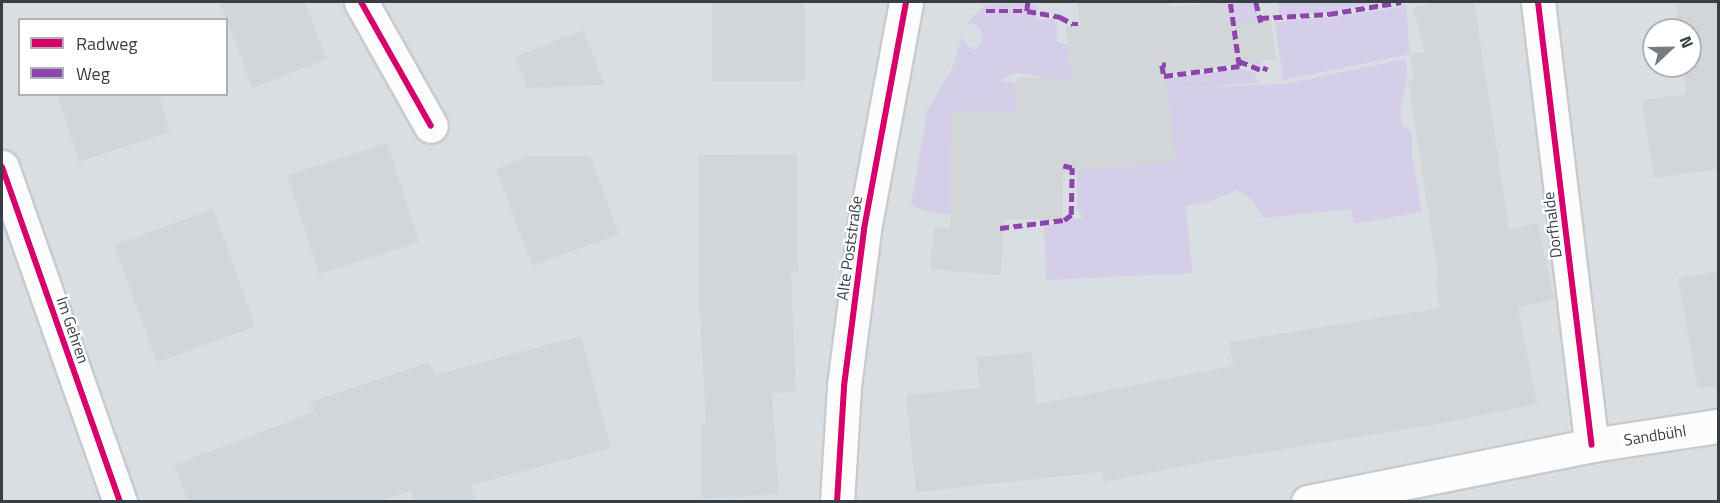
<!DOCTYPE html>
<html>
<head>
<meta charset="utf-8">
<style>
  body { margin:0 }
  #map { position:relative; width:1720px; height:503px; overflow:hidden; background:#eaedf0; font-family:"Titillium Web",sans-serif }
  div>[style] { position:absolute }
  .residential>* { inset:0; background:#d9dee3 }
  .green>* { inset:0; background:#d4cee8 }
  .building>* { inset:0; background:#d3d6d9; transform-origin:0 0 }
  .roads { filter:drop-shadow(2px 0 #c8cbce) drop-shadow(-2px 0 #c8cbce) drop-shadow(0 2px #c8cbce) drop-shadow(0 -2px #c8cbce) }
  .street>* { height:33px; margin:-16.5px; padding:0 16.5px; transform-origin:16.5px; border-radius:16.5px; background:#fcfcfd }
  .quiet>* { height:4.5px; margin-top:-2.25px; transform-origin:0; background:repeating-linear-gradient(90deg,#8e44ad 0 9px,transparent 0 13.5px) }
  .cycleway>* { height:6px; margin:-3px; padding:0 3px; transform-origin:3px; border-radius:3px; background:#d6006c }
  span { translate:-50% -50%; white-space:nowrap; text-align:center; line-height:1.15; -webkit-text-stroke:4.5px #fff; paint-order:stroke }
  .street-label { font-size:16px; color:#373f45 }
  .frame { position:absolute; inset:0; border:3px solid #373f45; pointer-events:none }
  .legend { position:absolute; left:18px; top:18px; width:210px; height:78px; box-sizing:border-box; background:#fff; border:2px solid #afb2b5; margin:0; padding:8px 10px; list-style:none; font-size:18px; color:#373f45 }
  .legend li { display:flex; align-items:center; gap:12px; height:30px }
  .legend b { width:30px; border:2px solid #afb2b5 }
  .north { position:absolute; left:1642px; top:18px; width:60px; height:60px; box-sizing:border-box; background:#fff; border:2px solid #afb2b5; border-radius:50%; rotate:68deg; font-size:16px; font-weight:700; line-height:24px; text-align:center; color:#373f45 }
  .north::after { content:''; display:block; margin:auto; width:21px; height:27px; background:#767c81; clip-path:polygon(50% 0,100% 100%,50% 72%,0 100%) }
</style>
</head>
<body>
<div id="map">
  <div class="residential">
    <i style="clip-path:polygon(evenodd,2px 2px,1718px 2px,1718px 501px,2px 501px,2px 2px,20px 20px,226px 20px,226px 94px,20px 94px,20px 20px,2px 2px,1654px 30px,1690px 30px,1690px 66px,1654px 66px,1654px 30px)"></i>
  </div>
  <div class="green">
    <i style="clip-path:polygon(1230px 2px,1255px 3px,1260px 21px,1256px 22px,1261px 67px,1239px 59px)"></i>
    <i style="clip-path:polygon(1278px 2px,1383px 2px,1328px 12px,1280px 16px)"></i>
    <i style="clip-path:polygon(evenodd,1030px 3px,1040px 9px,1036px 10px,1037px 21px,1057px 18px,1057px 42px,1068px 45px,1071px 70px,1093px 68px,1165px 79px,1241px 69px,1254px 72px,1259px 83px,1174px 88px,1285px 84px,1406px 59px,1407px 76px,1400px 111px,1402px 125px,1408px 128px,1412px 136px,1412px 157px,1422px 212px,1354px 224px,1351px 209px,1263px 218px,1251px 199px,1237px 190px,1206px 203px,1186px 206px,1192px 273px,1046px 280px,1044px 226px,1083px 218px,1077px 209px,1077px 166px,951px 111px,951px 156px,979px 219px,927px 212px,911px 205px,927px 111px,953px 67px,962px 37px,971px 49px,976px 49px,983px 39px,979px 27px,973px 23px,967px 24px,969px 21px,980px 9px,988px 4px,1030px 3px,1015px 73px,1033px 75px,1074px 88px,1072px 91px,999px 81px,1015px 73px,1030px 3px,1168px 100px,1175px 161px,1117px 167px,1168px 100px)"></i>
    <i style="clip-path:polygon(1406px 6px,1410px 54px,1283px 80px,1275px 22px,1329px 18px)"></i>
  </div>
  <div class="building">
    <i style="clip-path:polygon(220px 2px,305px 2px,327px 59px,252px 88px)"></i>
    <i style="left:712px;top:2px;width:93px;height:79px"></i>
    <i style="clip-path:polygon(1077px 2px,1169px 2px,1169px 7px,1229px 2px,1232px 25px,1271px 21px,1276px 59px,1165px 73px,1175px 161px,1063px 174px,1062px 220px,1005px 219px,1001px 275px,930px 269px,934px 227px,950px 228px,951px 111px,1016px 112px,1017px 77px,1073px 79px,1066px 27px,1080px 25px)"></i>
    <i style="clip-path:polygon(1434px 2px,1474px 2px,1509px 229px,1538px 223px,1554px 300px,1518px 307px,1537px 404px,1433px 425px,1209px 461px,1104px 482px,1102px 472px,916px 492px,906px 395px,979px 388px,977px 357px,1031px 352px,1037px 404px,1233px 366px,1229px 342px,1440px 308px,1435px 281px,1439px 280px,1408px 80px,1414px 80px,1410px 54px,1425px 52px,1413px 8px)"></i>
    <i style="clip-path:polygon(1675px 2px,1719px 2px,1719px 169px,1654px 178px,1642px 100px,1686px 94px,1683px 66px,1690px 66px,1690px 30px,1679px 30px)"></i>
    <i style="clip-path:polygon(583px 30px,605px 85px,528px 88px,515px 57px)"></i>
    <i style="clip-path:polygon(57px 94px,158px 94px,170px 132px,79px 162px)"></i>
    <i style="left:387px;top:143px;width:104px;height:105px;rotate:72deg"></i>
    <i style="clip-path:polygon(797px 154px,798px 272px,791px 272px,796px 392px,772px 393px,779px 494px,702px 499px,701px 424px,706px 424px,699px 300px,698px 155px)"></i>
    <i style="clip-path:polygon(530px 156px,590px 156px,619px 234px,532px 266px,496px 169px)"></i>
    <i style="left:213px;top:209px;width:125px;height:105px;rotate:70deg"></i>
    <i style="clip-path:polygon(1719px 271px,1719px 386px,1698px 388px,1678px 278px)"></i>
    <i style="clip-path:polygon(581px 336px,611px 448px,470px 485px,476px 501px,414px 501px,410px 491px,378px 501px,188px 501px,174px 465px,314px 412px,310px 402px,430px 362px,434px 375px)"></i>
  </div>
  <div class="roads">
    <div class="street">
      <i style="left:361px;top:2px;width:142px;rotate:60.6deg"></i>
      <i style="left:1538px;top:2px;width:446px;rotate:83.1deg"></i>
      <i style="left:2px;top:167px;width:355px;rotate:70.6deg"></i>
      <i style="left:837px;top:502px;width:116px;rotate:-86.5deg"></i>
      <i style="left:844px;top:386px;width:158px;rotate:-82.7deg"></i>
      <i style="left:864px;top:229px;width:231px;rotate:-79.5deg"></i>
      <i style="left:1308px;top:502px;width:290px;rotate:-11.3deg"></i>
      <i style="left:1592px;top:445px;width:127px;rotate:-8.6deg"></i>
    </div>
  </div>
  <div class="quiet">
    <i style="left:1028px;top:2px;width:9px;rotate:96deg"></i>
    <i style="left:1027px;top:11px;width:34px;rotate:10deg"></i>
    <i style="left:1060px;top:17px;width:15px;rotate:28deg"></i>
    <i style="left:1073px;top:24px;width:5px"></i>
    <i style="left:1256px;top:2px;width:21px;rotate:76deg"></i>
    <i style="left:986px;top:11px;width:41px"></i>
    <i style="left:1260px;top:18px;width:69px;rotate:-3.3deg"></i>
    <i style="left:1329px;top:14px;width:73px;rotate:-9.5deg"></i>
    <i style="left:1239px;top:61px;width:27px;rotate:22deg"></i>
    <i style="left:1264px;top:71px;width:5px;rotate:-68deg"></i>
    <i style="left:1166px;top:65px;width:4px;rotate:180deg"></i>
    <i style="left:1162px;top:65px;width:11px;rotate:80deg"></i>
    <i style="left:1164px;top:76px;width:76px;rotate:-7.6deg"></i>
    <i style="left:1239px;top:66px;width:65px;rotate:-98deg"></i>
    <i style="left:1000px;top:228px;width:64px;rotate:-7.1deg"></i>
    <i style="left:1064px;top:220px;width:9px;rotate:-36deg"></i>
    <i style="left:1071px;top:215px;width:47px;rotate:-88.8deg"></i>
    <i style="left:1072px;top:168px;width:9px;rotate:-167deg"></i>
  </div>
  <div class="cycleway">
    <i style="left:361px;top:2px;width:142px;rotate:60.6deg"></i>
    <i style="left:1538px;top:2px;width:446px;rotate:83.1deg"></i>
    <i style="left:2px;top:167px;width:355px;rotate:70.6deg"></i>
    <i style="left:837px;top:502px;width:116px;rotate:-86.5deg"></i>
    <i style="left:844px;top:386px;width:158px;rotate:-82.7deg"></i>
    <i style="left:864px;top:229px;width:231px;rotate:-79.5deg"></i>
  </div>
  <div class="street-label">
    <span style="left:1552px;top:225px;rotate:-97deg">Dorfhalde</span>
    <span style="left:849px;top:248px;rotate:-82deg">Alte Poststraße</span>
    <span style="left:73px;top:330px;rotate:71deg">Im Gehren</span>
    <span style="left:1655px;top:435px;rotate:-9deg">Sandbühl</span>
  </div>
  <div class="frame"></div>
  <ul class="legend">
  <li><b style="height:8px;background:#d6006c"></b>Radweg</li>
  <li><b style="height:8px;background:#8e44ad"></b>Weg</li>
  </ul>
  <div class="north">N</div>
</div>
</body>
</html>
